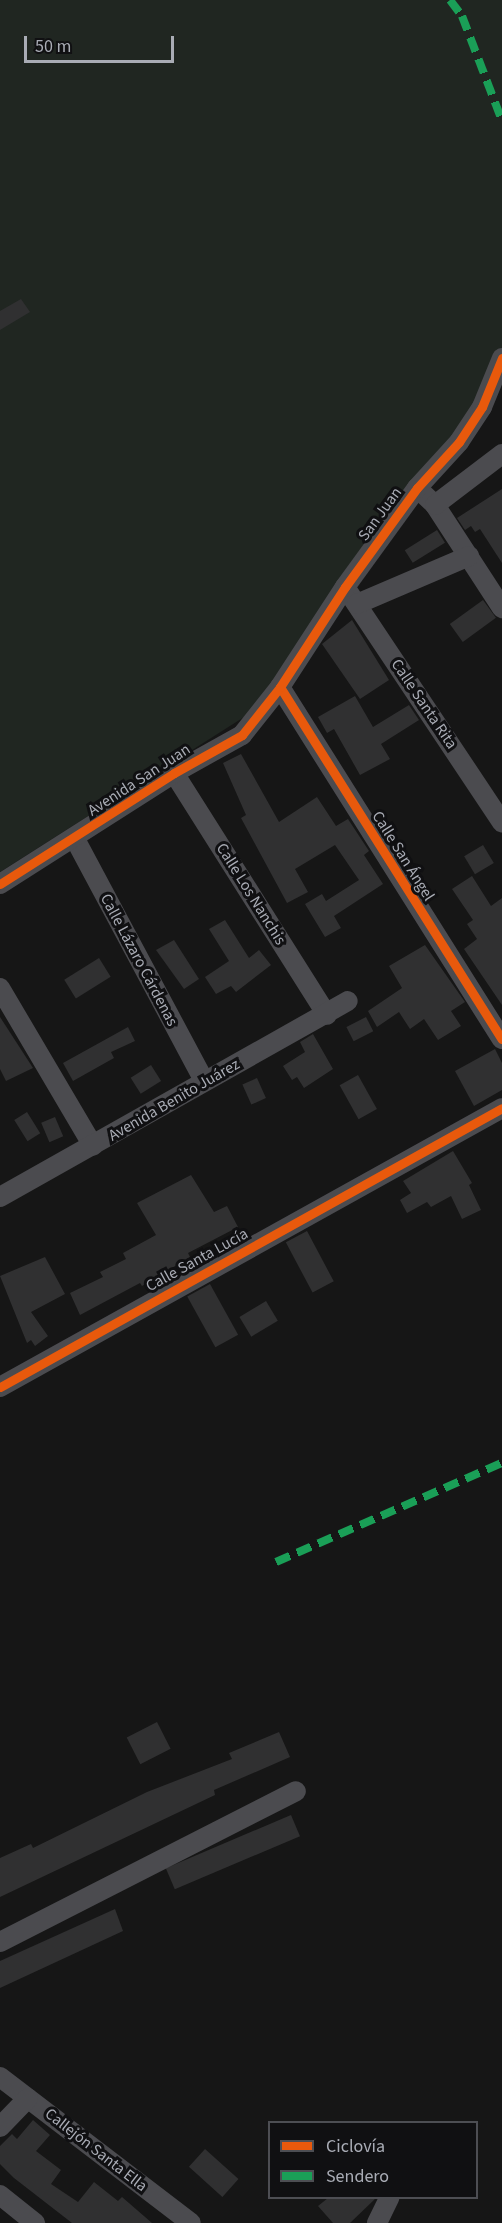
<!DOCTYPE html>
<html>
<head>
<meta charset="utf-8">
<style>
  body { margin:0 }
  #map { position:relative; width:502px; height:2223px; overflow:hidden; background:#161616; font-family:"Source Sans 3",sans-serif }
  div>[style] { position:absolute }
  .green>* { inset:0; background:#202621 }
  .building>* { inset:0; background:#303031; transform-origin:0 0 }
  .minor>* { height:20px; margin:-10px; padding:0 10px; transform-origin:10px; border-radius:10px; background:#4b4b4f }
  .quiet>* { height:8px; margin-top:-4px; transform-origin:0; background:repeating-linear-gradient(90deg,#1a9f57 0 15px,transparent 0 23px) }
  .cycleway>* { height:9px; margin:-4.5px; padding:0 4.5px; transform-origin:4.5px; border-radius:4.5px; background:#e8590c }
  span { translate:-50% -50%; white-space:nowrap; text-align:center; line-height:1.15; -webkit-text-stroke:6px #101012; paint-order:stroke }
  .street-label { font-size:16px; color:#a9acb5 }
  .legend { position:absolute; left:268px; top:2121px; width:210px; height:78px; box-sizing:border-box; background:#101012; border:2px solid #4d4e53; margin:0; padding:8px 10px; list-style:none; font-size:18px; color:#a9acb5 }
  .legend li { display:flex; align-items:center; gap:12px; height:30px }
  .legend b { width:30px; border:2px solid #4d4e53 }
  .scale { position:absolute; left:24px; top:36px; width:150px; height:27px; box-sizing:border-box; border:3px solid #a9acb5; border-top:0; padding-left:8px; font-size:18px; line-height:21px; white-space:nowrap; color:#a9acb5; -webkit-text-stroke:4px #101012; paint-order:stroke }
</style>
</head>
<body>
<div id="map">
  <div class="green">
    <i style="clip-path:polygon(0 0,502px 0,502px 381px,252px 712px,0 872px)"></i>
  </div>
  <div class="building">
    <i style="clip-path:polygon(21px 299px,30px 312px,0 330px,0 311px)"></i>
    <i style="clip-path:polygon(502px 489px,502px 563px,480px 529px,475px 532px,471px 526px,465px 530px,457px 518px)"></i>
    <i style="left:437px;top:530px;width:15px;height:38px;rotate:58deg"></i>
    <i style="left:483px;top:600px;width:22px;height:41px;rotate:54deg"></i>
    <i style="clip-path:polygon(352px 620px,389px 680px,360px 699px,322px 644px)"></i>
    <i style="clip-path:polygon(355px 696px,373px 727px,409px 705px,419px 720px,381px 744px,390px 759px,360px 775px,334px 729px,327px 733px,318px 717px)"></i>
    <i style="clip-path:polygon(241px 754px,279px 822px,317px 797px,336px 826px,348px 819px,369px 851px,364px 855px,383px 884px,334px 916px,341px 928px,325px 937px,305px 904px,322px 894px,326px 901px,359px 880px,335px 845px,295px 869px,308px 892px,287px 903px,241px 818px,246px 815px,223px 763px)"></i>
    <i style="left:483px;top:845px;width:21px;height:22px;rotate:59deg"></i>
    <i style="clip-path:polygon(472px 876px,491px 906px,502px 898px,502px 1005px,464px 949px,477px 939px,467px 924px,473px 920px,452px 889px)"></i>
    <i style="clip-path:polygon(225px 920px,249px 958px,259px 950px,271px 965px,236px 992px,231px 986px,216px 994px,205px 977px,229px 961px,209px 929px)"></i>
    <i style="clip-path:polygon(174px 940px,199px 979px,184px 989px,156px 950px)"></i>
    <i style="clip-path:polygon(425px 945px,465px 1002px,451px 1011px,461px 1026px,438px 1040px,424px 1019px,410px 1029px,399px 1012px,377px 1027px,368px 1011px,402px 988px,389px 966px)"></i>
    <i style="left:99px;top:958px;width:22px;height:41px;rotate:58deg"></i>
    <i style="clip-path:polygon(0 1017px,33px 1068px,6px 1081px,0 1069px)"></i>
    <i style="left:366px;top:1017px;width:16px;height:22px;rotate:63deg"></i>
    <i style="clip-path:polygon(128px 1027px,135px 1041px,111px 1052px,114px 1058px,73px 1081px,63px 1063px)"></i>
    <i style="clip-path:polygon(313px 1034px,333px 1069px,304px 1088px,297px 1077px,292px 1080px,283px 1066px,305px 1052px,300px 1042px)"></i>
    <i style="clip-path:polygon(495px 1049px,502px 1063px,502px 1090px,474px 1106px,455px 1071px)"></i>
    <i style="left:151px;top:1065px;width:19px;height:24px;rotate:58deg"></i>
    <i style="left:358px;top:1075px;width:39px;height:21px;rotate:61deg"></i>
    <i style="left:257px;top:1078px;width:22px;height:16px;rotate:66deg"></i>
    <i style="left:27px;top:1112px;width:25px;height:15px;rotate:58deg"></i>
    <i style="left:55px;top:1117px;width:21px;height:15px;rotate:67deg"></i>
    <i style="clip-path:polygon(453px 1151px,472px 1183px,469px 1185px,481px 1210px,462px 1219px,451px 1196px,431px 1207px,427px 1202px,407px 1213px,400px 1200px,411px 1193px,403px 1181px)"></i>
    <i style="clip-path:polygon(191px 1175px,214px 1212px,227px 1206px,238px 1227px,188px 1253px,190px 1257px,142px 1286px,140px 1283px,80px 1315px,70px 1293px,103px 1277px,100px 1272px,126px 1259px,123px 1253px,156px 1235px,137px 1203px)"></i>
    <i style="left:307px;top:1231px;width:57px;height:24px;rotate:62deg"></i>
    <i style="clip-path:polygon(45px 1257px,65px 1294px,31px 1312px,48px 1336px,35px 1346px,31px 1340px,27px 1343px,0 1276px)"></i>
    <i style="left:210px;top:1284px;width:58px;height:26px;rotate:61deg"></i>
    <i style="left:266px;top:1301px;width:23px;height:31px;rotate:59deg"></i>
    <i style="left:157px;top:1722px;width:30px;height:34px;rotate:63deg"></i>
    <i style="clip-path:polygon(279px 1732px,290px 1757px,214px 1790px,215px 1795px,0 1897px,0 1858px,31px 1844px,33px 1848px,147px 1792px,232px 1759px,229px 1753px)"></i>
    <i style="left:291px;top:1815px;width:23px;height:136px;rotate:67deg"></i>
    <i style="clip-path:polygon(115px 1909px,123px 1931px,0 1988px,0 1961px)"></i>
    <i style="clip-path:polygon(33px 2120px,50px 2135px,36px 2151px,61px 2170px,51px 2184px,78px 2202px,94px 2182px,118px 2201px,122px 2197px,152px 2223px,72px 2223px,14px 2178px,0 2164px,0 2146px,12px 2134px,17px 2139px)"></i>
    <i style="left:205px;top:2149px;width:45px;height:24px;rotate:42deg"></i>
    <i style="clip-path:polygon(328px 2198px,376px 2198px,350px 2223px,333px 2223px,318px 2206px)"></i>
  </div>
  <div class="minor">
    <i style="left:417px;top:488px;width:25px;rotate:43deg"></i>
    <i style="left:435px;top:505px;width:123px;rotate:57deg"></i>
    <i style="left:435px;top:505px;width:84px;rotate:-37.3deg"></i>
    <i style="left:345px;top:587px;width:283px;rotate:56.3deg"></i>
    <i style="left:357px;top:604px;width:122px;rotate:-23.2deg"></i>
    <i style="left:280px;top:687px;width:416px;rotate:57.8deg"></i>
    <i style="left:174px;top:773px;width:286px;rotate:57.7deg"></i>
    <i style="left:75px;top:839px;width:274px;rotate:61.9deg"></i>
    <i style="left:0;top:884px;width:206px;rotate:-32.5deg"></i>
    <i style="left:174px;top:773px;width:78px;rotate:-29.2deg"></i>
    <i style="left:242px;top:735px;width:61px;rotate:-51.6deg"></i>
    <i style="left:280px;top:687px;width:119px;rotate:-57deg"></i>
    <i style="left:345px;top:587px;width:122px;rotate:-54deg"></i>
    <i style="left:417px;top:488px;width:62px;rotate:-47.6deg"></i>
    <i style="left:459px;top:442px;width:42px;rotate:-56.7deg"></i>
    <i style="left:482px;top:407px;width:53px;rotate:-67.8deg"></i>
    <i style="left:0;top:988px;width:183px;rotate:59.5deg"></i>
    <i style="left:0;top:1197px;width:399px;rotate:-29.4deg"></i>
    <i style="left:0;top:1387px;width:574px;rotate:-29.06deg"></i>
    <i style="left:0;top:1942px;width:332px;rotate:-27deg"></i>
    <i style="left:0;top:2077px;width:240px;rotate:37.4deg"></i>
    <i style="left:0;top:2127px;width:40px;rotate:-46deg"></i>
    <i style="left:0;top:2195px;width:45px;rotate:38.7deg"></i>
    <i style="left:377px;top:2223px;width:28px;rotate:-64deg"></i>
  </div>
  <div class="quiet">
    <i style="left:450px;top:0;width:20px;rotate:53deg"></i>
    <i style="left:462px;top:16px;width:112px;rotate:69.1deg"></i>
    <i style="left:276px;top:1562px;width:247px;rotate:-23.7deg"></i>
  </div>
  <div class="cycleway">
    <i style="left:280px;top:687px;width:416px;rotate:57.8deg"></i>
    <i style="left:0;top:884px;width:206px;rotate:-32.5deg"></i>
    <i style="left:174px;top:773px;width:78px;rotate:-29.2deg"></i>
    <i style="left:242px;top:735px;width:61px;rotate:-51.6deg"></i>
    <i style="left:280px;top:687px;width:119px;rotate:-57deg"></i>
    <i style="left:345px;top:587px;width:122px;rotate:-54deg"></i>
    <i style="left:417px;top:488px;width:62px;rotate:-47.6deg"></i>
    <i style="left:459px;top:442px;width:42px;rotate:-56.7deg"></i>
    <i style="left:482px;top:407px;width:53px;rotate:-67.8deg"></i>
    <i style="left:0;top:1387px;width:574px;rotate:-29.06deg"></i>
  </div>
  <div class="street-label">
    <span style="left:380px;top:514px;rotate:-54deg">San Juan</span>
    <span style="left:424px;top:704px;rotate:56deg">Calle Santa Rita</span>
    <span style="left:139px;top:780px;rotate:-33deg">Avenida San Juan</span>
    <span style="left:403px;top:856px;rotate:58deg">Calle San Ángel</span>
    <span style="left:251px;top:894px;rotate:58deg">Calle Los Nanchis</span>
    <span style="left:139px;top:960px;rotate:62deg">Calle Lázaro Cárdenas</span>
    <span style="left:174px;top:1100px;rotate:-30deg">Avenida Benito Juárez</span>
    <span style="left:197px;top:1260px;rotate:-29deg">Calle Santa Lucía</span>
    <span style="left:96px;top:2150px;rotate:38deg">Callejón Santa Ella</span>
  </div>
  <ul class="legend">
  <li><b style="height:8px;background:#e8590c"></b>Ciclovía</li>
  <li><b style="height:8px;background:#1a9f57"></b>Sendero</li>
  </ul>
  <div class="scale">50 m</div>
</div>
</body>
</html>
